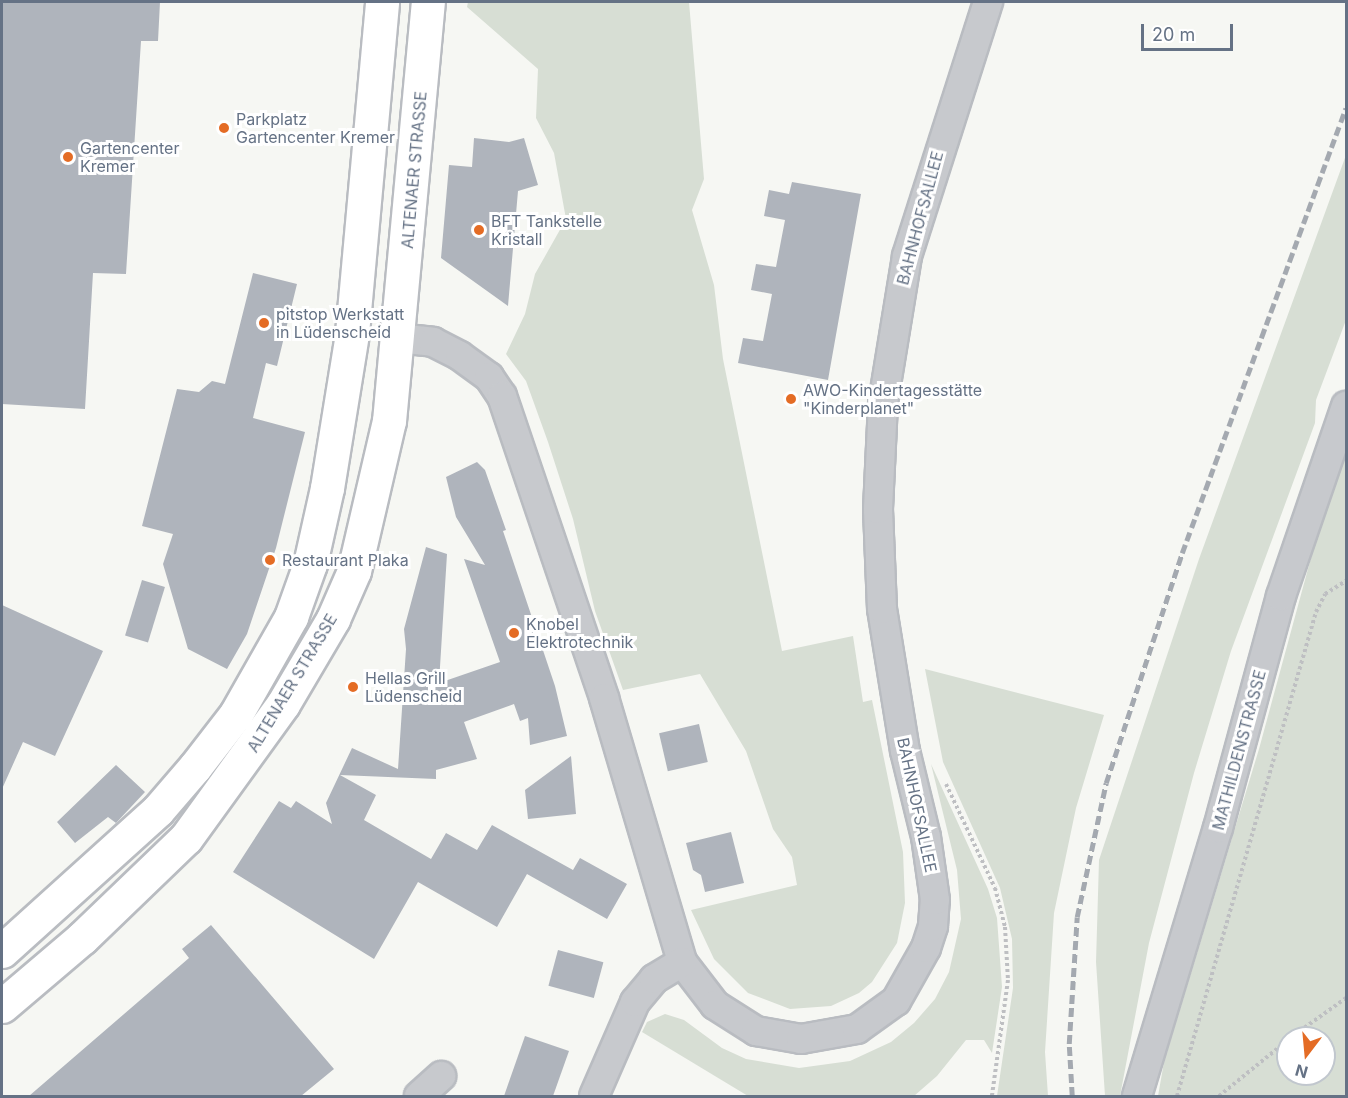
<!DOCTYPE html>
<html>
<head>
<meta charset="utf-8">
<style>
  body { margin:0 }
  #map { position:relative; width:1348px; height:1098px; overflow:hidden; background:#f6f7f3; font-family:Inter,sans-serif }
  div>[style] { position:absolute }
  .green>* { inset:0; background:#d7ded4 }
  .building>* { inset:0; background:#afb4bc; transform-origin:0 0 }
  .path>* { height:4px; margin-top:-2px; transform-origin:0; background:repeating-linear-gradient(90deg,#bebfc2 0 3px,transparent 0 6px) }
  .roads { filter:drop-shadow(2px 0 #b9bcc1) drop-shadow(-2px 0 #b9bcc1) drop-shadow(0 2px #b9bcc1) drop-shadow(0 -2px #b9bcc1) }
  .street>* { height:28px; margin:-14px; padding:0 14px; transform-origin:14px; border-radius:14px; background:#c7c9cd }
  .secondary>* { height:33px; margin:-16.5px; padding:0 16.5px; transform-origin:16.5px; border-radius:16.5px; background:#fff }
  .rail>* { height:4.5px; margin-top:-2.25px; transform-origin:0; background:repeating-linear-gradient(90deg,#a4a9b0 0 9px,transparent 0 13.5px) }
  .dots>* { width:16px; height:16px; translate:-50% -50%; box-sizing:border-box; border:3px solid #fff; border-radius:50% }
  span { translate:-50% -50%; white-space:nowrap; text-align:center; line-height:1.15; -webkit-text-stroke:6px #fff; paint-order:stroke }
  .poi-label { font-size:16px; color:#657285 }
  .left { translate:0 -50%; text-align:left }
  .street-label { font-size:16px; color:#657285 }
  .frame { position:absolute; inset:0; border:3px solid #657285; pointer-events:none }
  .north { position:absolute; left:1276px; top:1026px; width:60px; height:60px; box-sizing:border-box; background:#fff; border:2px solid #c1c7ce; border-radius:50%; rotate:196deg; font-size:16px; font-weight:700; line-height:24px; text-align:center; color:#657285 }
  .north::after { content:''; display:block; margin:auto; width:21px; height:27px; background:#e46c25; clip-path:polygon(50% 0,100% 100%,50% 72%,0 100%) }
  .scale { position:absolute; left:1141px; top:24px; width:92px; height:27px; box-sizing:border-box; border:3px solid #657285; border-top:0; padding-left:8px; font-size:18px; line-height:21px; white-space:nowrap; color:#657285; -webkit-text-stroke:4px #fff; paint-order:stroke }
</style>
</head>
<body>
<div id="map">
  <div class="green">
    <i style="clip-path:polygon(468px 2px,689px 2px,704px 179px,692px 210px,714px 285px,723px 359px,782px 651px,853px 636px,863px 702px,872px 700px,903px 852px,905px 903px,897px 943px,872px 982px,859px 993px,831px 1006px,790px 1009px,748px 993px,714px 959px,691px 910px,797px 885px,792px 857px,773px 829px,746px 751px,700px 674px,623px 690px,595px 611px,573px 519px,548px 442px,526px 381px,506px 354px,525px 314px,535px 274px,566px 219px,554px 153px,536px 118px,538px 69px,467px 7px)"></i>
    <i style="clip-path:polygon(1346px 155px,1346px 320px,1316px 400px,1315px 423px,1231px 651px,1194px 773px,1149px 943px,1120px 1096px,1105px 1096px,1096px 962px,1099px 860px,1199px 559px)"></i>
    <i style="clip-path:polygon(evenodd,1346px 453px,1346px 1096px,1158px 1096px,1164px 1062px,1259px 749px,1324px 510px,1346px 453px,1288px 1038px,1324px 1038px,1324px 1074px,1288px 1074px,1288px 1038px)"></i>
    <i style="clip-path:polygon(925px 669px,1104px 715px,1076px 808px,1054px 913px,1045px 1052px,1048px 1096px,997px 1096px,1013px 988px,1012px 939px,1000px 888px,943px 762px)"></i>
    <i style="clip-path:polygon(931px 764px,988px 889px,997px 918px,1002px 987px,992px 1053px,984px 1040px,966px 1040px,937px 1076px,914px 1096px,748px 1096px,642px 1032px,647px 1022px,665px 1014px,684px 1020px,722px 1048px,746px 1059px,799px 1068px,850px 1061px,891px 1042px,914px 1023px,935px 999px,949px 972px,961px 919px,957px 870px)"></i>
  </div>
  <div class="building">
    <i style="clip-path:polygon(2px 2px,160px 2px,158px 41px,141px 41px,126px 274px,93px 273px,85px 409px,2px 404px)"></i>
    <i style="clip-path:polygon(474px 138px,509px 142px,524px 138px,538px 185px,518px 191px,508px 306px,441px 258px,449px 165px,472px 167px)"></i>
    <i style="clip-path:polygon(792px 182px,861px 194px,828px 380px,738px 363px,743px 338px,763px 341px,772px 294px,751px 290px,756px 264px,776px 267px,785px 220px,764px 216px,769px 190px,789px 194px)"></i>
    <i style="clip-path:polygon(253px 273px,297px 284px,277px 366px,266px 363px,253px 418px,305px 432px,276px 548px,247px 634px,227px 669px,188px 649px,163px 564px,173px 534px,142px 526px,177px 389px,199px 392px,212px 381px,225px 384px)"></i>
    <i style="clip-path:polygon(477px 462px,485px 470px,506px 530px,503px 531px,555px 686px,567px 736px,530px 745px,528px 718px,520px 721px,514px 704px,464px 722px,477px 759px,436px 770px,436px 779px,340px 775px,376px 795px,364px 820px,431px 859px,446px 833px,477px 850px,492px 825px,573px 870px,580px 858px,627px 884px,607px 919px,527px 874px,497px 927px,418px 882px,374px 959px,233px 872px,279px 801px,291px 808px,296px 801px,332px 824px,326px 803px,352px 748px,398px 769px,406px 649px,404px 629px,426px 547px,447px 554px,439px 683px,500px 662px,464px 559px,485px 565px,456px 517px,446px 477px)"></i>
    <i style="left:142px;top:580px;width:24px;height:58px;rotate:17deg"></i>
    <i style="clip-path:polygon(2px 605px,103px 651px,55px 756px,23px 742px,2px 789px)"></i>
    <i style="left:699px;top:724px;width:39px;height:41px;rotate:77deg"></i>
    <i style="clip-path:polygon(571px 756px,576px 814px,528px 819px,525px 790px)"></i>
    <i style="clip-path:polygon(116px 765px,145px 792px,116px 823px,108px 817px,75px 843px,57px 822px)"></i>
    <i style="clip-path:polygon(731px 832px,744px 883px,705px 892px,701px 875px,693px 870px,686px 843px)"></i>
    <i style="clip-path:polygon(211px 925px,334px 1069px,301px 1096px,29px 1096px,189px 958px,182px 949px)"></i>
    <i style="left:558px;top:950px;width:47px;height:37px;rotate:15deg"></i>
    <i style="clip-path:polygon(525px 1036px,569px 1051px,553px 1096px,504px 1096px)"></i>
  </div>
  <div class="path">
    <i style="left:946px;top:784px;width:115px;rotate:64.8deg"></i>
    <i style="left:995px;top:888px;width:40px;rotate:75.6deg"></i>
    <i style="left:1005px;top:927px;width:53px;rotate:86.8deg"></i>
    <i style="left:1008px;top:980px;width:117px;rotate:97.9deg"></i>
    <i style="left:1290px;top:1038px;width:69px;rotate:-35.5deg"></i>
    <i style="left:1177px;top:1096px;width:504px;rotate:-73.98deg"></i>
    <i style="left:1316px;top:612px;width:20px;rotate:-63deg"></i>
    <i style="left:1325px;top:594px;width:25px;rotate:-32deg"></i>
    <i style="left:1219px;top:1096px;width:89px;rotate:-39.1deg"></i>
  </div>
  <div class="roads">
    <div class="street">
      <i style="left:397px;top:338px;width:36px;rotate:6deg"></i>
      <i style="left:433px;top:342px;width:30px;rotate:27deg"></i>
      <i style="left:460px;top:356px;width:36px;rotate:36deg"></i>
      <i style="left:489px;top:377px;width:23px;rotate:56deg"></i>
      <i style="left:502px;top:396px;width:319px;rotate:71.3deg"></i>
      <i style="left:604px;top:698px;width:275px;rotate:73.5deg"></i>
      <i style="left:682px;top:962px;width:54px;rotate:52.5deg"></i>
      <i style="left:715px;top:1005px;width:49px;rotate:32.4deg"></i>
      <i style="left:756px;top:1031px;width:46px;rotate:10.1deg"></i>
      <i style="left:801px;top:1039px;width:57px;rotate:-10.1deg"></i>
      <i style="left:857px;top:1029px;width:48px;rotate:-35.7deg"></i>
      <i style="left:896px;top:1001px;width:61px;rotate:-60.5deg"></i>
      <i style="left:926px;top:948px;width:23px;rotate:-72deg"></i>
      <i style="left:933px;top:926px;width:26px;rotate:-86deg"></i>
      <i style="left:935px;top:900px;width:64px;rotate:-98.1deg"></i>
      <i style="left:926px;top:837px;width:89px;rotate:-103.7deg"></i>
      <i style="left:905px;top:751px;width:144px;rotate:-99.2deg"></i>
      <i style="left:882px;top:609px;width:100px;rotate:-92.3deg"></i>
      <i style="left:878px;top:509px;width:106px;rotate:-87.3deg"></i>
      <i style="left:883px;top:403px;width:149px;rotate:-80.7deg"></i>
      <i style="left:907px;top:256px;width:267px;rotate:-72.3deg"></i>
      <i style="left:419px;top:1096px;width:30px;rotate:-42deg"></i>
      <i style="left:594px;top:1096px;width:103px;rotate:-66.4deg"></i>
      <i style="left:635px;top:1002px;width:30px;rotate:-50deg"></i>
      <i style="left:654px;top:979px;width:33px;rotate:-31deg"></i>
      <i style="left:1137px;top:1096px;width:280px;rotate:-73.2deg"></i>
      <i style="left:1218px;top:828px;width:240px;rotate:-74.8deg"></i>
      <i style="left:1281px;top:596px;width:201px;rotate:-71.1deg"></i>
    </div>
    <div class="secondary">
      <i style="left:2px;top:951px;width:210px;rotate:-42.1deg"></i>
      <i style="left:158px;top:810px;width:57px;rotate:-49.3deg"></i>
      <i style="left:195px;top:767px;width:67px;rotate:-52.3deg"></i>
      <i style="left:236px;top:714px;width:112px;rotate:-60.4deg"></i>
      <i style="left:291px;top:617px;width:56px;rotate:-70.3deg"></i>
      <i style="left:310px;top:564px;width:78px;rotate:-77.4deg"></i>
      <i style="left:327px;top:488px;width:157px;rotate:-80.8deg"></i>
      <i style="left:352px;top:333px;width:332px;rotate:-84.8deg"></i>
      <i style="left:2px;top:1006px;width:105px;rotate:-40.4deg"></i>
      <i style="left:82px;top:938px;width:144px;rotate:-43.9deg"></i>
      <i style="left:186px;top:838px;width:165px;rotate:-54.1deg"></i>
      <i style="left:283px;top:704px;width:99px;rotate:-59.5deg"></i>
      <i style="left:333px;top:619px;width:52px;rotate:-66.4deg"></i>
      <i style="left:354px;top:571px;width:154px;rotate:-76.9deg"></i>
      <i style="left:389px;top:421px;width:421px;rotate:-84.7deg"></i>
    </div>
  </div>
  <div class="rail">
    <i style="left:1072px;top:1096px;width:52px;rotate:-93.3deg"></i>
    <i style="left:1069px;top:1044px;width:127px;rotate:-86.4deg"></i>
    <i style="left:1077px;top:917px;width:137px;rotate:-77.8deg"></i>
    <i style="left:1106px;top:783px;width:242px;rotate:-71.7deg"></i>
    <i style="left:1182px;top:553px;width:474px;rotate:-69.8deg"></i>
  </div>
  <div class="dots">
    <i style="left:224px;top:128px;background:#e46c25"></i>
    <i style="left:68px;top:157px;background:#e46c25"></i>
    <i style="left:479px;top:230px;background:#e46c25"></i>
    <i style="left:264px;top:323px;background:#e46c25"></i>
    <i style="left:791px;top:399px;background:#e46c25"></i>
    <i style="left:270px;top:560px;background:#e46c25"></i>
    <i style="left:514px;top:633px;background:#e46c25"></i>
    <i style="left:353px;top:687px;background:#e46c25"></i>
  </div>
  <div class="poi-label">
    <span class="left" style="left:236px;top:128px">Parkplatz<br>Gartencenter Kremer</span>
    <span class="left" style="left:80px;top:157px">Gartencenter<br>Kremer</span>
    <span class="left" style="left:491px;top:230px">BFT Tankstelle<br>Kristall</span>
    <span class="left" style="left:276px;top:323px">pitstop Werkstatt<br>in Lüdenscheid</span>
    <span class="left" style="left:803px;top:399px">AWO-Kindertagesstätte<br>"Kinderplanet"</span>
    <span class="left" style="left:282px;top:560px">Restaurant Plaka</span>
    <span class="left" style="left:526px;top:633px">Knobel<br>Elektrotechnik</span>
    <span class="left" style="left:365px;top:687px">Hellas Grill<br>Lüdenscheid</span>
  </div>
  <div class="street-label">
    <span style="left:414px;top:170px;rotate:-85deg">ALTENAER STRASSE</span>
    <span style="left:920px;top:218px;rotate:-75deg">BAHNHOFSALLEE</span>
    <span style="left:292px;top:683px;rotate:-59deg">ALTENAER STRASSE</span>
    <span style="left:1239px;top:750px;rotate:-75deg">MATHILDENSTRASSE</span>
    <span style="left:917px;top:805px;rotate:78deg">BAHNHOFSALLEE</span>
  </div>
  <div class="frame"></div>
  <div class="north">N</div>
  <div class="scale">20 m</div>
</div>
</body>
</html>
